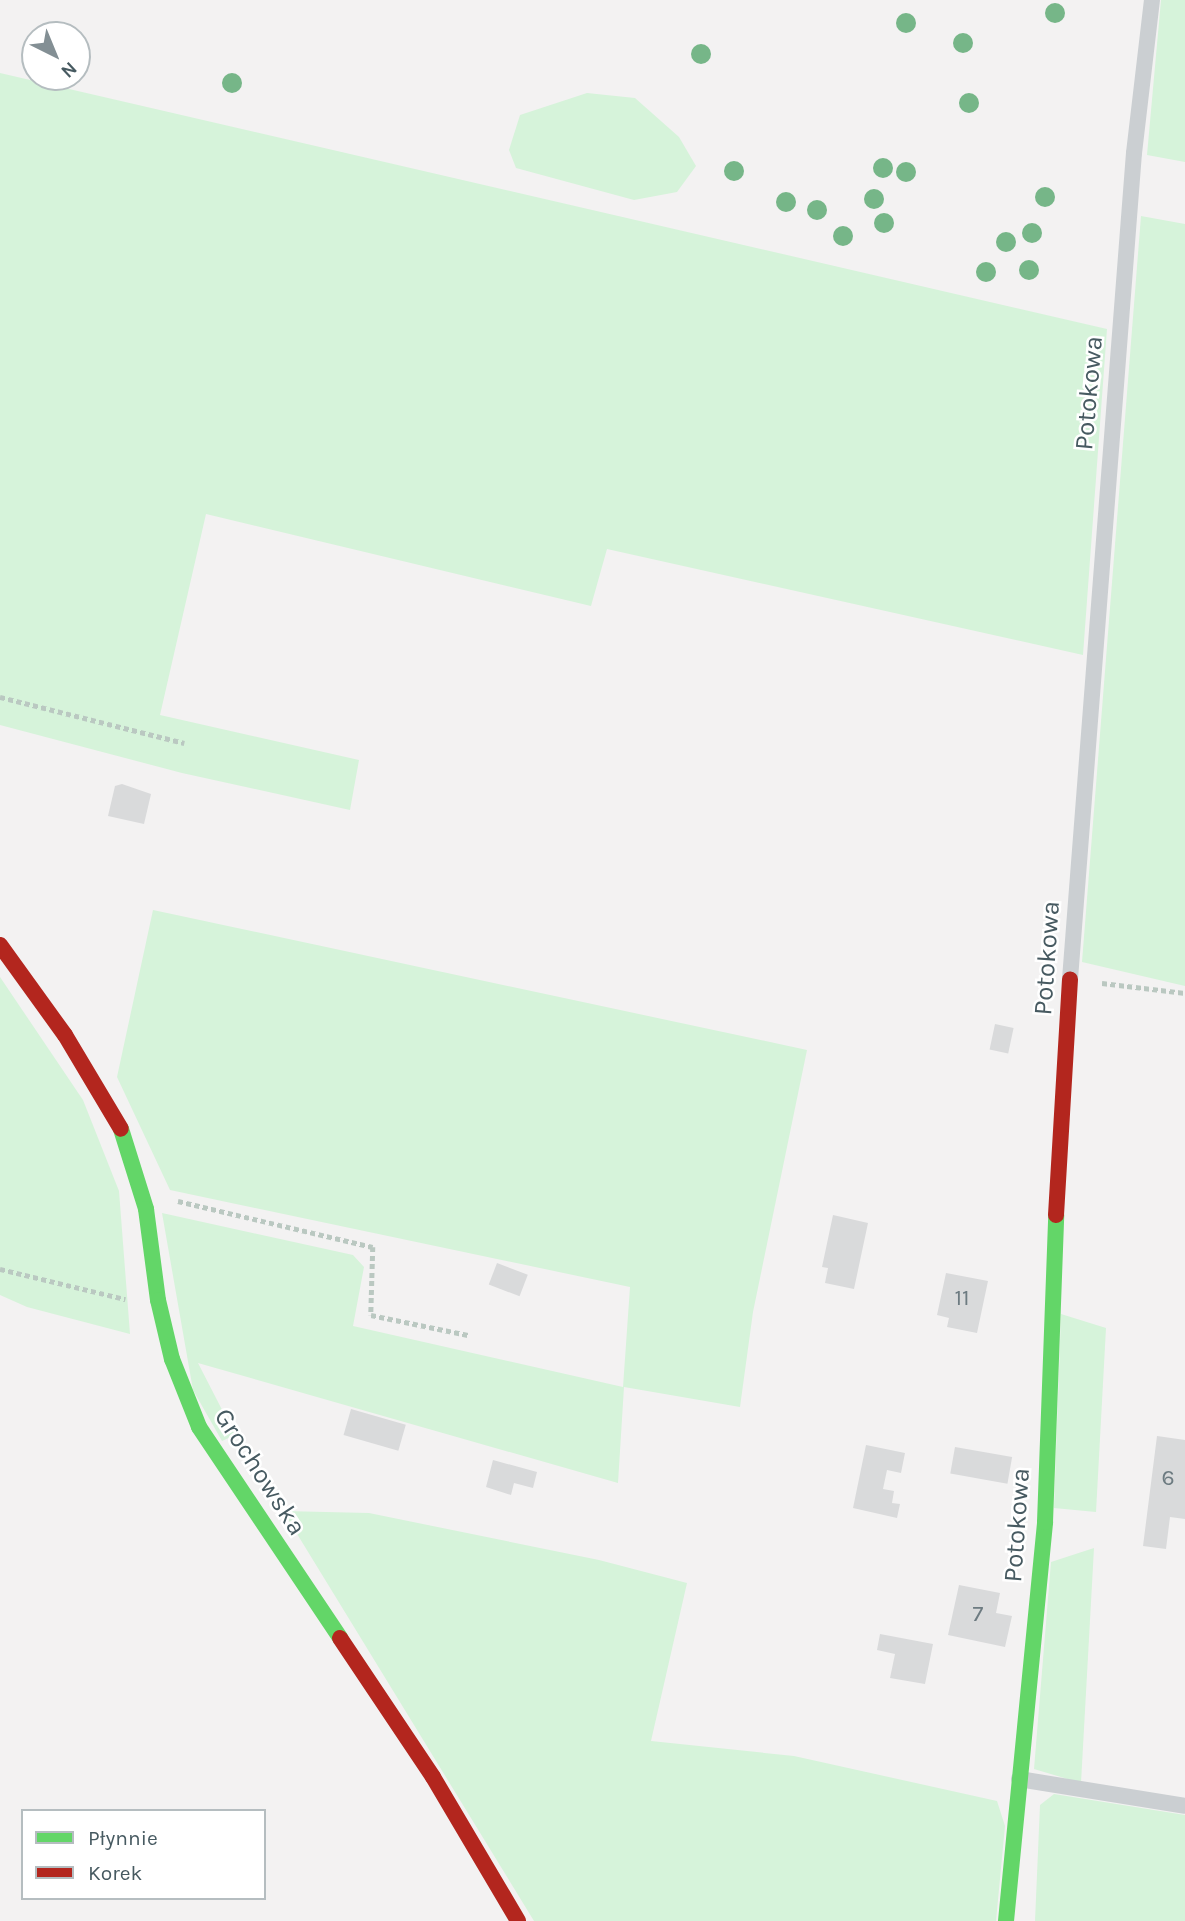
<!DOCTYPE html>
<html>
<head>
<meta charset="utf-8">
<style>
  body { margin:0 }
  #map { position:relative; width:1185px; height:1921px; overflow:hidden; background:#f3f2f2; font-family:Karla,sans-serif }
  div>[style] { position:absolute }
  .green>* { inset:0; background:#d6f3da }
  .building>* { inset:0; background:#d9dadb; transform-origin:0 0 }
  .path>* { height:4.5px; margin-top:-2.25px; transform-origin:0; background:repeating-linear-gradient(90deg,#bac8c1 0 5px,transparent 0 8.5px) }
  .lane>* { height:16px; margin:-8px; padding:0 8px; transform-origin:8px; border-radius:8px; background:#cbcfd2 }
  .fast>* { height:16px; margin:-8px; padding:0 8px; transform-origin:8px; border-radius:8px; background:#63d668 }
  .jam>* { height:16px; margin:-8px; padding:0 8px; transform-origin:8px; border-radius:8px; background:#b3261e }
  .trees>* { width:20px; height:20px; margin:-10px; border-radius:50%; background:#76b688 }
  span { translate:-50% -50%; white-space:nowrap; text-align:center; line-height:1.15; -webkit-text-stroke:5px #fff; paint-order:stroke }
  .number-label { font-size:23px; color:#6d7b81 }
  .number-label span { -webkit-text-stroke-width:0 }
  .street-label { font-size:26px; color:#475a61 }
  .legend { position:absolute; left:21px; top:1809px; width:245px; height:91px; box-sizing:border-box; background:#fff; border:2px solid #b5bdc0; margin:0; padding:9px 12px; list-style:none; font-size:21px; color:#475a61 }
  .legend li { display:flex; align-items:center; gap:14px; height:35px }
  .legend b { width:35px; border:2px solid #b5bdc0 }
  .north { position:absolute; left:21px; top:21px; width:70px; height:70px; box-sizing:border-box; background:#fff; border:2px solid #b5bdc0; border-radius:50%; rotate:137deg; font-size:19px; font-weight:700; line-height:28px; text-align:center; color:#475a61 }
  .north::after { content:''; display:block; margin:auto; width:24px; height:32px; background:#838f94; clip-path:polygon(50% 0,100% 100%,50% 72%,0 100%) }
</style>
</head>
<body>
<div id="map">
  <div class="green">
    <i style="clip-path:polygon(1161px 0,1185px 0,1185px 162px,1147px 155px)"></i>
    <i style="clip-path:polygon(0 73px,1107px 329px,1083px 655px,607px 549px,591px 606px,206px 514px,160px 715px,359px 760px,350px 810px,182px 773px,0 725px)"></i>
    <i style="clip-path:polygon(587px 93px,635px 98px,679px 137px,696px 166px,677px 192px,634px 200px,516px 168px,509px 150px,520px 115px)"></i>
    <i style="clip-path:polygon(1141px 216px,1185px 224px,1185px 986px,1082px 962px)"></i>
    <i style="clip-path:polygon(153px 910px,807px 1050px,753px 1312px,740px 1407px,624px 1387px,618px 1483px,198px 1363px,235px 1435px,222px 1441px,193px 1390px,162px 1213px,353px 1255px,364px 1267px,353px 1326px,623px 1387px,630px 1287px,170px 1190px,117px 1077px)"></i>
    <i style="clip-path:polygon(0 977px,83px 1100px,119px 1191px,130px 1334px,27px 1307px,0 1295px)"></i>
    <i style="clip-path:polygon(1061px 1314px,1106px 1328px,1096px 1512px,1054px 1508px)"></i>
    <i style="clip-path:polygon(283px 1511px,369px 1513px,599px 1560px,687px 1583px,651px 1741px,794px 1756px,997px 1801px,1005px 1826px,996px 1921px,534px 1921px)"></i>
    <i style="clip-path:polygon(1094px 1548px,1081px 1783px,1034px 1769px,1051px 1562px)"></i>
    <i style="clip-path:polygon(1054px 1794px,1185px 1815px,1185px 1921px,1035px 1921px,1040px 1805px)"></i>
  </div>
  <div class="building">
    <i style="clip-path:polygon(122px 784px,151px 794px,144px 824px,108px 816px,115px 786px)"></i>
    <i style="left:995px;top:1024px;width:19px;height:26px;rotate:12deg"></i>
    <i style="clip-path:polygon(833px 1215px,868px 1223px,854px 1289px,825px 1283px,828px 1268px,822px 1267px)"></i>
    <i style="left:497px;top:1263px;width:33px;height:23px;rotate:21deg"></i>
    <i style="clip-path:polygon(946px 1273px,988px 1281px,977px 1333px,947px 1327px,949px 1318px,937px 1315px)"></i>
    <i style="left:351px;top:1409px;width:57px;height:27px;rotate:16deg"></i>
    <i style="clip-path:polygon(1157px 1436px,1185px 1440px,1185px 1519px,1170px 1517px,1166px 1549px,1143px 1546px)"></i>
    <i style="clip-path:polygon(866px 1445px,905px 1453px,901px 1473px,887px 1470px,883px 1489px,894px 1491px,892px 1503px,900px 1504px,897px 1518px,853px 1508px)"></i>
    <i style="left:955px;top:1447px;width:58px;height:27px;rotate:10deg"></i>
    <i style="clip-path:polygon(493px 1460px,537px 1472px,533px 1488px,514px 1483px,511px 1495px,486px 1487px)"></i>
    <i style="clip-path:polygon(959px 1585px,1000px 1593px,996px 1613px,1012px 1616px,1005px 1647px,948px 1635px)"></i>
    <i style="clip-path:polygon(880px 1634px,933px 1644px,925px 1684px,890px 1678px,895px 1654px,877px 1650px)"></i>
  </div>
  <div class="path">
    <i style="left:0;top:697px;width:190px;rotate:14deg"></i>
    <i style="left:1102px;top:983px;width:84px;rotate:6.9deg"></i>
    <i style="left:178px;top:1201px;width:200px;rotate:13.3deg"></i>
    <i style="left:373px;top:1247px;width:68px;rotate:91.7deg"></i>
    <i style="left:371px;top:1315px;width:99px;rotate:11.7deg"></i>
    <i style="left:0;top:1269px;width:129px;rotate:13.5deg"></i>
  </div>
  <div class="lane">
    <i style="left:1070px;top:979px;width:828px;rotate:-85.57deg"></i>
    <i style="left:1134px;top:153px;width:154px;rotate:-83.3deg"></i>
    <i style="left:1019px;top:1779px;width:168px;rotate:9.2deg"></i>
  </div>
  <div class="fast">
    <i style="left:121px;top:1129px;width:84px;rotate:72.6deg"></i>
    <i style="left:146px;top:1209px;width:92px;rotate:82.5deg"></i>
    <i style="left:158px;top:1300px;width:61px;rotate:76.7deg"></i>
    <i style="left:172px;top:1359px;width:73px;rotate:68.3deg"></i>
    <i style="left:199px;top:1427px;width:254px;rotate:56.2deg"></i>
    <i style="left:1006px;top:1921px;width:401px;rotate:-84.4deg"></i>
    <i style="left:1045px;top:1522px;width:307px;rotate:-87.9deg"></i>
  </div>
  <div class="jam">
    <i style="left:0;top:945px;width:111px;rotate:54.2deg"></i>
    <i style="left:65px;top:1035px;width:109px;rotate:59.2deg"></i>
    <i style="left:1056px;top:1215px;width:236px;rotate:-86.6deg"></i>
    <i style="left:340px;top:1638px;width:167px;rotate:56.2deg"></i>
    <i style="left:433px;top:1777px;width:167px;rotate:59.4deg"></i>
  </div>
  <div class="trees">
    <i style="left:1055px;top:13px"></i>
    <i style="left:906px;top:23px"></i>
    <i style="left:963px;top:43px"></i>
    <i style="left:701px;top:54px"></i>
    <i style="left:232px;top:83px"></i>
    <i style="left:969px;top:103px"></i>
    <i style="left:883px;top:168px"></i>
    <i style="left:734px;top:171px"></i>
    <i style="left:906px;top:172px"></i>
    <i style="left:1045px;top:197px"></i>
    <i style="left:874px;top:199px"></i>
    <i style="left:786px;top:202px"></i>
    <i style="left:817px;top:210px"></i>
    <i style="left:884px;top:223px"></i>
    <i style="left:1032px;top:233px"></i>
    <i style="left:843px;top:236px"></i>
    <i style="left:1006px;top:242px"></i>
    <i style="left:1029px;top:270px"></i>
    <i style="left:986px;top:272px"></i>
  </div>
  <div class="number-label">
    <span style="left:962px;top:1298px">11</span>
    <span style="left:1168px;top:1478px">6</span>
    <span style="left:978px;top:1614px">7</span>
  </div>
  <div class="street-label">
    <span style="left:1089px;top:393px;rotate:-85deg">Potokowa</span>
    <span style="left:1047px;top:958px;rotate:-86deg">Potokowa</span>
    <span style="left:260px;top:1472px;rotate:57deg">Grochowska</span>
    <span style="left:1017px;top:1525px;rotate:-86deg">Potokowa</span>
  </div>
  <ul class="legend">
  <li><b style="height:9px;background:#63d668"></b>Płynnie</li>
  <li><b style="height:9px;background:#b3261e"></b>Korek</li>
  </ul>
  <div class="north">N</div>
</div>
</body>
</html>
